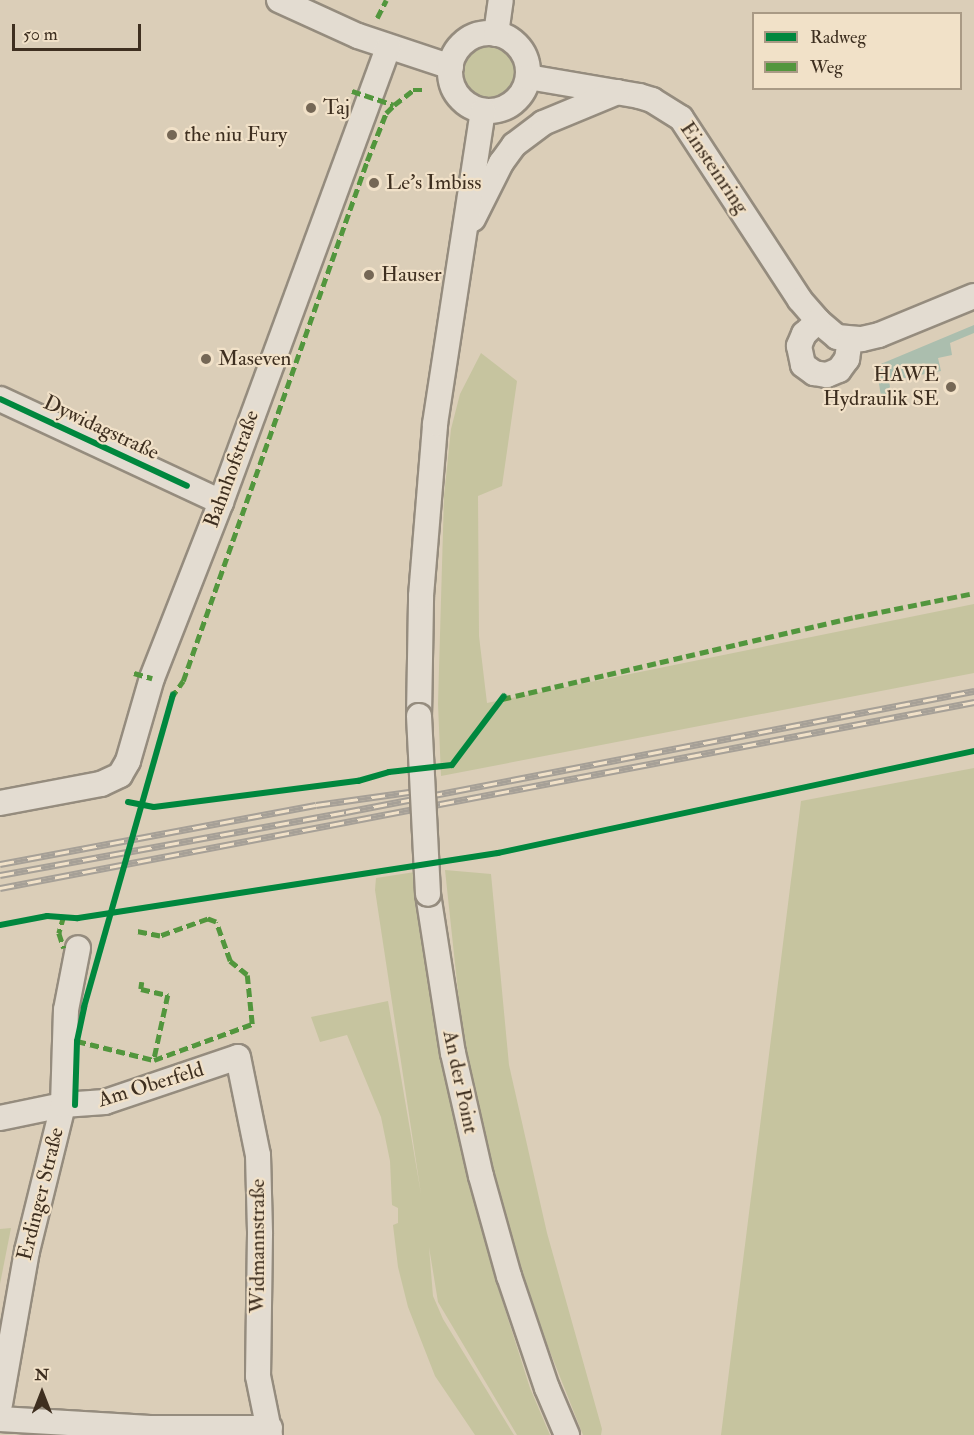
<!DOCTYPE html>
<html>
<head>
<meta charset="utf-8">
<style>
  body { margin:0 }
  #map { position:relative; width:974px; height:1435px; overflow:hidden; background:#dbceb8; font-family:"IM FELL Double Pica",serif }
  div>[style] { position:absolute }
  .green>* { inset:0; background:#c6c49f }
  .round { border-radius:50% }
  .water>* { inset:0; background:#abbeae }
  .roads { filter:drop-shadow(2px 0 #958c7e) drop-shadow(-2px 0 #958c7e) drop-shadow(0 2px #958c7e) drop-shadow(0 -2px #958c7e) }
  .minor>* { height:24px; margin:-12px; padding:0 12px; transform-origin:12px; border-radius:12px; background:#e3dcd1 }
  .minor>.ring { margin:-12px; padding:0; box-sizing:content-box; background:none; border:24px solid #e3dcd1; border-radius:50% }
  .rail>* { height:7px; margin-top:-3.5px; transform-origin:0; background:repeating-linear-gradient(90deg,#f1e1c8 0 14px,#a6a097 0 28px); box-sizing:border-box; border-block:2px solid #a6a097 }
  .bridges { filter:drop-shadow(2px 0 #958c7e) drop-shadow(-2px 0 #958c7e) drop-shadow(0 2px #958c7e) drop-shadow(0 -2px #958c7e) }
  .minor-bridge>* { height:24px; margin:-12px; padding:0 12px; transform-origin:12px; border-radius:12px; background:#e3dcd1 }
  .quiet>* { height:4.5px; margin-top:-2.25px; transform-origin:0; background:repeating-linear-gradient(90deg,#52963d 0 9px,transparent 0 13.5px) }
  .cycleway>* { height:6px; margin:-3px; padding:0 3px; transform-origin:3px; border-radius:3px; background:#00873e }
  .dots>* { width:16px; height:16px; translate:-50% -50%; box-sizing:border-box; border:3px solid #f1e1c8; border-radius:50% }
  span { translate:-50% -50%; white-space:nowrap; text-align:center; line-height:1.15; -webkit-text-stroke:4.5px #f1e1c8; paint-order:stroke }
  .poi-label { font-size:21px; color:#3e2f20 }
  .left { translate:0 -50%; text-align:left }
  .right { translate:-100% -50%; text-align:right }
  .street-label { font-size:21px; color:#3e2f20 }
  .legend { position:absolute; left:752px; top:12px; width:210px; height:78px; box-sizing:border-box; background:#f1e1c8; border:2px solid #a99a85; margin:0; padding:8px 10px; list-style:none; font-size:18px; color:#3e2f20 }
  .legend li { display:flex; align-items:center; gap:12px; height:30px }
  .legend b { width:30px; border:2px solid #a99a85 }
  .north { position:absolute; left:12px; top:1363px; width:60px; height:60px; -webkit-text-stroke:4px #f1e1c8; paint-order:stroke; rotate:0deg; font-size:16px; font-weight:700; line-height:24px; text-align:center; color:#3e2f20 }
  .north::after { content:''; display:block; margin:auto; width:21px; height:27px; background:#3e2f20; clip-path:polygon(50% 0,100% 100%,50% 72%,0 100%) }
  .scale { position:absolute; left:12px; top:24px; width:129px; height:27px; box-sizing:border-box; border:3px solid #3e2f20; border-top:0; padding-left:8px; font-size:18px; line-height:21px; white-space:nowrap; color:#3e2f20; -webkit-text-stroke:4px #f1e1c8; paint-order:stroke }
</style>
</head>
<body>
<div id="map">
  <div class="green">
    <i class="round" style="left:464px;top:46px;width:52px;height:52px"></i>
    <i style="clip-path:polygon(481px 353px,517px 381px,502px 486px,478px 496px,479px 636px,487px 703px,974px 604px,974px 673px,441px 776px,438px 704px,444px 496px,451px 429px,460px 394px)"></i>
    <i style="clip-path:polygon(974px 768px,974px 1435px,721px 1435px,801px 801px)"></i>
    <i style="clip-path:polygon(445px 870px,491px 874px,509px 1065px,547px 1233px,602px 1429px,601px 1435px,583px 1435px,541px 1329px,510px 1240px,463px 1038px)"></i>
    <i style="clip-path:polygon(415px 872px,444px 1075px,468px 1179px,495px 1278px,530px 1388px,550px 1435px,517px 1435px,438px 1302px,429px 1247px,433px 1296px,443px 1319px,514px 1435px,475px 1435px,435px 1376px,408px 1307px,398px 1267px,393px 1225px,398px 1223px,398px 1208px,392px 1205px,390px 1161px,381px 1117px,347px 1035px,320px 1042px,311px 1017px,388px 1001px,421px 1194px,375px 890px,376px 878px)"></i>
    <i style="clip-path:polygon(11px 1228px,0 1284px,0 1229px)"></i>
  </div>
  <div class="water">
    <i style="clip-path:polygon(974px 325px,974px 333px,950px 343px,952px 355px,938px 358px,941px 371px,889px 381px,891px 393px,881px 396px,876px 366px)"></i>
  </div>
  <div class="roads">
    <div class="minor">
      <i style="left:279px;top:0;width:87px;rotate:24.5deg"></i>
      <i style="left:358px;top:36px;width:98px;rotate:18.4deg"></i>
      <i class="ring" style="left:450px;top:33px;width:54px;height:54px"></i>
      <i style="left:496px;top:34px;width:34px;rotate:-82deg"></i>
      <i style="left:528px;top:77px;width:113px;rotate:9.7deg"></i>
      <i style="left:639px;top:96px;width:14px;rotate:17deg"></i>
      <i style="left:652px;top:100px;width:34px;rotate:32deg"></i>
      <i style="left:681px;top:118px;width:217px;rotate:56.8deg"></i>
      <i style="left:800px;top:300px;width:28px;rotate:49deg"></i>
      <i style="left:818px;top:321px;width:25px;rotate:40deg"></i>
      <i style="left:837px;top:337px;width:25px;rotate:5deg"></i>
      <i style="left:862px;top:339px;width:17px;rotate:-13deg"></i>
      <i style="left:879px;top:335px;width:103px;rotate:-22.3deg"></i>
      <i style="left:473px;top:219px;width:63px;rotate:-63.4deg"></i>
      <i style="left:501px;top:163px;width:22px;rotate:-54deg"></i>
      <i style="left:514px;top:145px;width:36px;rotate:-37deg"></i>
      <i style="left:543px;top:123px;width:81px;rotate:-22.5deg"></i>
      <i style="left:818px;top:321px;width:19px;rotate:137deg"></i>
      <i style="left:804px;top:334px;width:13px;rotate:113deg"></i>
      <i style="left:799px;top:346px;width:19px;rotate:78deg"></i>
      <i style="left:803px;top:365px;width:14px;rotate:36deg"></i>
      <i style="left:814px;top:373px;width:13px;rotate:9deg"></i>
      <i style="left:827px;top:375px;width:13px;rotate:-23deg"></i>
      <i style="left:839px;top:370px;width:14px;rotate:-54deg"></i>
      <i style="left:847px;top:359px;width:20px;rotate:-81deg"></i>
      <i style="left:0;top:399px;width:244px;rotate:25deg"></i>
      <i style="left:419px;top:716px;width:120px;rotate:-89deg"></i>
      <i style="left:421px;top:596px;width:173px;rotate:-85.3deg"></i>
      <i style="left:435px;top:424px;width:317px;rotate:-81.3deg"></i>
      <i style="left:0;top:803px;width:103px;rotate:-10.7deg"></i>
      <i style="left:101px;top:784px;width:21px;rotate:-25deg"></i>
      <i style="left:120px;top:775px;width:16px;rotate:-60deg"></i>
      <i style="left:128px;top:761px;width:86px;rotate:-73.9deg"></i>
      <i style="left:152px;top:678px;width:189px;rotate:-68.6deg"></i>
      <i style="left:221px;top:502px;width:485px;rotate:-69.8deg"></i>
      <i style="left:428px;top:894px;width:161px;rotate:81.1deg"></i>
      <i style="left:453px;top:1053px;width:126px;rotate:77.2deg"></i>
      <i style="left:481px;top:1176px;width:104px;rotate:74.4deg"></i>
      <i style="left:509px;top:1276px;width:118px;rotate:71.3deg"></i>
      <i style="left:547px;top:1388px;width:51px;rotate:66.9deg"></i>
      <i style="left:0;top:1118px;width:64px;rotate:-11.7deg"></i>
      <i style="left:63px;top:1105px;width:42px;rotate:-4.1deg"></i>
      <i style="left:105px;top:1102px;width:140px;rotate:-18.7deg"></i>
      <i style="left:238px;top:1057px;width:100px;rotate:78.5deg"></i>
      <i style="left:258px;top:1155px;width:79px;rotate:88.5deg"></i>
      <i style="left:260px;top:1234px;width:142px;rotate:90.8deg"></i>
      <i style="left:258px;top:1376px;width:60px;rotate:78.5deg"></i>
      <i style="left:0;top:1404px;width:155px;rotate:-80deg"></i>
      <i style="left:27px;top:1251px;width:150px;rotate:-76.1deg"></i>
      <i style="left:63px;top:1105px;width:95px;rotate:-88.2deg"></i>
      <i style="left:66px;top:1010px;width:63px;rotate:-79deg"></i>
      <i style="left:0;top:1419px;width:150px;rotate:3.4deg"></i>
      <i style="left:150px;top:1428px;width:120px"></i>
    </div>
  </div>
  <div class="rail">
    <i style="left:0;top:864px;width:321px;rotate:-10.6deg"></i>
    <i style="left:316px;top:805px;width:101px;rotate:-8deg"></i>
    <i style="left:0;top:875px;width:352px;rotate:-10.3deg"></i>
    <i style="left:346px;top:812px;width:640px;rotate:-10.91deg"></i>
    <i style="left:0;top:888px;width:992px;rotate:-10.81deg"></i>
  </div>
  <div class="bridges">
    <div class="minor-bridge">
      <i style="left:419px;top:716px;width:178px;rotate:87.1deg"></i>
    </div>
  </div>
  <div class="quiet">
    <i style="left:377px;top:18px;width:20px;rotate:-63deg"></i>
    <i style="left:352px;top:91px;width:44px;rotate:18.4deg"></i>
    <i style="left:394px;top:105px;width:24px;rotate:-38deg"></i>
    <i style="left:413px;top:90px;width:11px"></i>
    <i style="left:134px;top:673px;width:19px;rotate:16deg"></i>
    <i style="left:171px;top:698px;width:21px;rotate:-55deg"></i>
    <i style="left:183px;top:681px;width:552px;rotate:-70.51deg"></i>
    <i style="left:367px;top:161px;width:52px;rotate:-68.4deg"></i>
    <i style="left:386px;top:113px;width:11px;rotate:-45deg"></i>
    <i style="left:502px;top:699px;width:362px;rotate:-13.1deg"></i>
    <i style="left:855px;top:617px;width:121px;rotate:-11.4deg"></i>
    <i style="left:64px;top:916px;width:18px;rotate:106deg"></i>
    <i style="left:59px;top:933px;width:16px;rotate:72deg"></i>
    <i style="left:142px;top:982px;width:7px;rotate:98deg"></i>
    <i style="left:141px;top:989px;width:28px;rotate:13deg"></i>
    <i style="left:168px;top:995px;width:66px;rotate:102.2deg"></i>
    <i style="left:77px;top:1041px;width:79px;rotate:13.9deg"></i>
    <i style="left:154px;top:1060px;width:104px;rotate:-20.2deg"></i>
    <i style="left:252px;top:1024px;width:49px;rotate:-95.8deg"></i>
    <i style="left:247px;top:975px;width:22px;rotate:-141deg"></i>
    <i style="left:230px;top:961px;width:41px;rotate:-109.7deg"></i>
    <i style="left:216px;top:922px;width:9px;rotate:-159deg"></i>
    <i style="left:208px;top:919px;width:51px;rotate:160.5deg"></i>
    <i style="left:160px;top:936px;width:25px;rotate:-169deg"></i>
  </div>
  <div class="cycleway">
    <i style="left:0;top:399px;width:206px;rotate:24.9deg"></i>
    <i style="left:128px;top:802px;width:26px;rotate:11deg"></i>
    <i style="left:154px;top:807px;width:206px;rotate:-7.3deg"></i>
    <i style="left:358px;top:781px;width:32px;rotate:-16deg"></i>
    <i style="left:389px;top:772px;width:63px;rotate:-6.3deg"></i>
    <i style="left:452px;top:765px;width:86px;rotate:-53deg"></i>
    <i style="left:0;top:925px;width:48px;rotate:-10.8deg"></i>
    <i style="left:47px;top:916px;width:31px;rotate:4deg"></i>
    <i style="left:78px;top:918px;width:425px;rotate:-8.8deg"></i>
    <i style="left:498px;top:853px;width:487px;rotate:-12.1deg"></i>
    <i style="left:75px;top:1105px;width:64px;rotate:-88.2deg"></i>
    <i style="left:77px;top:1041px;width:35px;rotate:-78deg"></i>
    <i style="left:84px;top:1007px;width:325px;rotate:-74.1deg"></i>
  </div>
  <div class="dots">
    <i style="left:311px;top:108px;background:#756755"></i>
    <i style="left:172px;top:135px;background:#756755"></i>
    <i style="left:374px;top:183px;background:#756755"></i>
    <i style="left:369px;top:275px;background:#756755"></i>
    <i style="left:206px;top:359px;background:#756755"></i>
    <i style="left:951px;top:387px;background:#756755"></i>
  </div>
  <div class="poi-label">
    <span class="left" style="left:323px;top:108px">Taj</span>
    <span class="left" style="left:184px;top:135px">the niu Fury</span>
    <span class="left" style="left:386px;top:183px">Le's Imbiss</span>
    <span class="left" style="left:381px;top:275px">Hauser</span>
    <span class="left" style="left:218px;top:359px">Maseven</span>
    <span class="right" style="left:939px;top:387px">HAWE<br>Hydraulik SE</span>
  </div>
  <div class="street-label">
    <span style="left:714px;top:168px;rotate:56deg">Einsteinring</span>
    <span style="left:101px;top:428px;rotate:25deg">Dywidagstraße</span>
    <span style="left:232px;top:469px;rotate:-70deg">Bahnhofstraße</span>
    <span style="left:460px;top:1082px;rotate:78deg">An der Point</span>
    <span style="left:151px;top:1085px;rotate:-17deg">Am Oberfeld</span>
    <span style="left:41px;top:1194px;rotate:-76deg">Erdinger Straße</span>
    <span style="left:258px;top:1246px;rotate:-90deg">Widmannstraße</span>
  </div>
  <ul class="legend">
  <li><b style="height:8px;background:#00873e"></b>Radweg</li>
  <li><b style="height:8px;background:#52963d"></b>Weg</li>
  </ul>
  <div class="north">N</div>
  <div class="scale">50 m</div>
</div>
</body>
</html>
